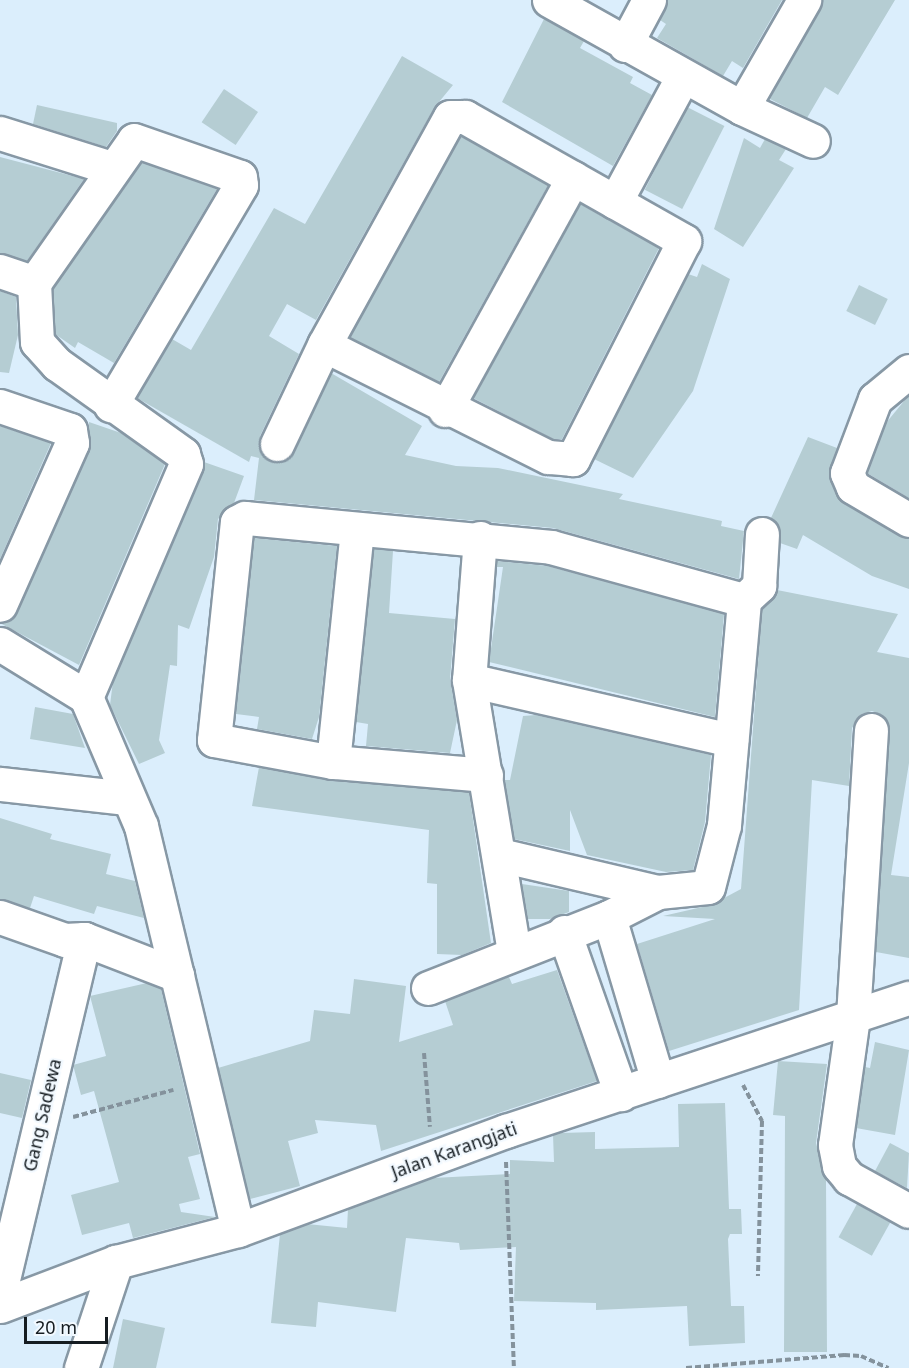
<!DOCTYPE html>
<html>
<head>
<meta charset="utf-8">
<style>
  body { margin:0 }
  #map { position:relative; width:909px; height:1368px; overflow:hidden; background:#dbeefc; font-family:"Noto Sans",sans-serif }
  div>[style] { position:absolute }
  .building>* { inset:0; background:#b5cdd3; transform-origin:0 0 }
  .path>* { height:4px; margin-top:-2px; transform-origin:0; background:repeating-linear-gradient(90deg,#84929c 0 6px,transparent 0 9px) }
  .roads { filter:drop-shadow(2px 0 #8798a5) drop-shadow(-2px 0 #8798a5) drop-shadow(0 2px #8798a5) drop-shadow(0 -2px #8798a5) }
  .minor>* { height:33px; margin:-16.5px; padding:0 16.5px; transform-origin:16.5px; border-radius:16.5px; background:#fff }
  span { translate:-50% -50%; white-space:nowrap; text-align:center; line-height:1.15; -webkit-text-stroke:4.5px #f2f9ff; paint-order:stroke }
  .street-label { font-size:18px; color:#151c21 }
  .scale { position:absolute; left:24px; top:1317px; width:84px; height:27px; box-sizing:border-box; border:3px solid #151c21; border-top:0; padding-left:8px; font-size:18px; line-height:21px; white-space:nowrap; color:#151c21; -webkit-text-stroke:4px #f2f9ff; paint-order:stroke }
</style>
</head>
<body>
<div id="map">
  <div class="building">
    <i style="clip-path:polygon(668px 0,782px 0,743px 68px,732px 61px,723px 76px,657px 38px,666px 24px,660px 20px)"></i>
    <i style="clip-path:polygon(823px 0,895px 0,838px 95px,825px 87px,807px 118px,770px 99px)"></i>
    <i style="clip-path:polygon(544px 19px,584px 41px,580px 48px,633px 77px,630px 83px,652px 95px,613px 166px,502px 102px)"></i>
    <i style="clip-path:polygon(402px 56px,453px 85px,434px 108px,316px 320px,287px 304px,269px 336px,299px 354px,260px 436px,261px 454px,278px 463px,288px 459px,331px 373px,422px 426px,405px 455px,456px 466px,498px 468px,623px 494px,619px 499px,722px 521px,721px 526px,744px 531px,739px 579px,553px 528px,254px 500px,259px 458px,251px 456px,249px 462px,137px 398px,172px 339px,191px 350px,274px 208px,305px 224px)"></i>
    <i style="left:224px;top:89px;width:41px;height:40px;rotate:34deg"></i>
    <i style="clip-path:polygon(37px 105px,117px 123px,117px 131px,106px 147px,33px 124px)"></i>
    <i style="left:687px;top:107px;width:42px;height:93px;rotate:27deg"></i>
    <i style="left:461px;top:136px;width:100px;height:230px;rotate:29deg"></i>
    <i style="clip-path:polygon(744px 138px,760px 148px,765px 139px,786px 149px,779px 160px,794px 168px,743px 247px,714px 229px)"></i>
    <i style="clip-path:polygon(0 157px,84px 179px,27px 261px,0 253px)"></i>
    <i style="clip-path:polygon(141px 162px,217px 189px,114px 363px,78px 342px,75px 348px,55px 334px,53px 288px)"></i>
    <i style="clip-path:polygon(580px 204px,659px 248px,562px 439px,553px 439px,473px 398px)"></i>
    <i style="clip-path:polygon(702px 264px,730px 279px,693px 391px,633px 478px,594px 459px,688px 274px,697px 277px)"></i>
    <i style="left:859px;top:285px;width:32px;height:29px;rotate:26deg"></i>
    <i style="clip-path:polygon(0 291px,16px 297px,18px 335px,9px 373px,0 372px)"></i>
    <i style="clip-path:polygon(909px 395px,909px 498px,867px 473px,886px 423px)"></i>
    <i style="clip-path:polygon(89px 422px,121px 433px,165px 464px,79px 665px,0 623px,17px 613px,89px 451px)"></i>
    <i style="clip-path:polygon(0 426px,51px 443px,0 559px)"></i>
    <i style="clip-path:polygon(808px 437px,837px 448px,830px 480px,843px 503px,909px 539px,909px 589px,872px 576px,803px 535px,797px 549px,780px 543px,779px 526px,771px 518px)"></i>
    <i style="clip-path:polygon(204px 462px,244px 476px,234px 503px,218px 519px,214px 557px,189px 629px,178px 625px,177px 666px,170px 665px,159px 740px,165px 753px,139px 764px,110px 705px,113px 681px)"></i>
    <i style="clip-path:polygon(254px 538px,337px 546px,319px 717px,312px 739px,257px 729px,259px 717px,236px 714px)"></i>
    <i style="clip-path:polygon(374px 549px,393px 551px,389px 613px,455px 619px,450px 679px,457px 720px,450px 753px,366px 746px,368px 724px,356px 722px)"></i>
    <i style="clip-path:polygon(497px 561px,548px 566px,724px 614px,715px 717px,489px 662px,503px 567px,497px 567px)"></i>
    <i style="clip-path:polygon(777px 590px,898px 614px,877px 652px,909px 658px,909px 763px,891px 875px,909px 877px,909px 958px,876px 952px,890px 731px,882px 715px,872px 711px,862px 714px,852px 728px,849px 786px,812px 780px,799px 1010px,669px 1051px,637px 944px,715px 919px,663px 916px,711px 905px,741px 889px,762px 609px)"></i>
    <i style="clip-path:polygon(35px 707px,73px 714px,85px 748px,30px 739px)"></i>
    <i style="clip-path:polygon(536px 715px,711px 755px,705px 822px,693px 870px,666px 872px,587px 855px,570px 810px,570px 851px,514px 839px,505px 780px,510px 780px,523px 716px)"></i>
    <i style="clip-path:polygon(259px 767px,331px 781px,469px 792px,491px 943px,462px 955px,437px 954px,437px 884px,427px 883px,429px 830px,252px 806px)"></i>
    <i style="clip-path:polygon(0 818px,52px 834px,50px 839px,111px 854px,106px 874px,135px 881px,144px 918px,97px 906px,94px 914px,34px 896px,30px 908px,0 899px)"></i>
    <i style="clip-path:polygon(522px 884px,569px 891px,569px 912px,550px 919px,528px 919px)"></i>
    <i style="clip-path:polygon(557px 970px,597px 1081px,381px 1151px,376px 1125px,315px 1120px,318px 1133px,288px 1141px,300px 1186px,250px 1199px,218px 1068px,310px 1041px,314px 1010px,350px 1014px,354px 979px,406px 986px,399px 1042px,453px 1025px,445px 1001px,509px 977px,512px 984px)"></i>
    <i style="clip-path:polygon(147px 983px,161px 989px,200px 1154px,188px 1157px,200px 1199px,179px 1204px,181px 1212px,215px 1217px,133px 1238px,129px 1223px,82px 1235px,71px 1195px,119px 1182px,94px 1091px,81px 1095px,73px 1065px,106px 1056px,90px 996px)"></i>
    <i style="clip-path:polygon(875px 1042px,909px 1050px,895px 1135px,856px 1128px,865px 1067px,870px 1068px)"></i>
    <i style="clip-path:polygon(778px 1061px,827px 1064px,816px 1143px,826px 1180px,827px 1352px,784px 1352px,785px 1116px,773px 1115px)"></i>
    <i style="clip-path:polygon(0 1073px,31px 1080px,22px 1118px,0 1113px)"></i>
    <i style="clip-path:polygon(725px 1103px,729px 1209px,741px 1209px,742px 1234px,730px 1234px,728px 1239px,731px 1306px,744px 1306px,745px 1343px,689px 1346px,687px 1306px,596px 1310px,596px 1303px,514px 1301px,516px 1247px,460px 1250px,459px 1243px,406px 1238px,396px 1312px,318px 1302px,316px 1327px,271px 1323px,280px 1234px,307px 1224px,347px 1228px,348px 1209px,433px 1178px,510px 1174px,510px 1160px,554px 1162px,553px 1135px,561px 1133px,595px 1132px,595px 1149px,679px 1147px,678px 1104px)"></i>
    <i style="clip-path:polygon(890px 1143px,909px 1153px,907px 1188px,875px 1171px)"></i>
    <i style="left:857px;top:1204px;width:38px;height:38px;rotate:29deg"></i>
    <i style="clip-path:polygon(123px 1319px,165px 1328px,156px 1368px,113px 1368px)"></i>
  </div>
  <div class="path">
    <i style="left:424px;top:1053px;width:74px;rotate:85.4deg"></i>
    <i style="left:743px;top:1085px;width:41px;rotate:62.2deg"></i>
    <i style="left:762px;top:1121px;width:155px;rotate:91.5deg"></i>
    <i style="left:73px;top:1117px;width:104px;rotate:-15.1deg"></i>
    <i style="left:506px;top:1162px;width:206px;rotate:87.8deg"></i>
    <i style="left:686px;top:1368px;width:159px;rotate:-4.7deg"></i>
    <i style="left:844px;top:1355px;width:17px;rotate:3deg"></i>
    <i style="left:861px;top:1356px;width:30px;rotate:24deg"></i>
  </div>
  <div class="roads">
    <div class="minor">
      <i style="left:549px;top:0;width:221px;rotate:29.2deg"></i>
      <i style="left:742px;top:108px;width:78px;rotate:24.9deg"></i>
      <i style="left:625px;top:45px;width:51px;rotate:-61.9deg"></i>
      <i style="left:742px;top:108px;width:125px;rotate:-60.1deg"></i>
      <i style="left:0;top:133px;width:116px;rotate:17.5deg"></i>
      <i style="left:615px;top:202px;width:143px;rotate:-61.6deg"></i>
      <i style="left:0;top:271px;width:36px;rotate:19deg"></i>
      <i style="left:34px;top:283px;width:59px;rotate:87.1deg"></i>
      <i style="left:37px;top:342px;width:30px;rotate:48deg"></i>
      <i style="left:57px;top:364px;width:155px;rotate:35.5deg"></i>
      <i style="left:183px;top:454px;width:10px;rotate:73deg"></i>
      <i style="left:186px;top:464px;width:254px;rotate:113.2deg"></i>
      <i style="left:86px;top:697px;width:140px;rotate:66.9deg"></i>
      <i style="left:141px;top:826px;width:415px;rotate:76.5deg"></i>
      <i style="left:34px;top:283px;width:174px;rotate:-55deg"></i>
      <i style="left:134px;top:140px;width:112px;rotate:19.2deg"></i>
      <i style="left:240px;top:177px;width:8px;rotate:83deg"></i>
      <i style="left:241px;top:185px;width:256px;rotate:120.6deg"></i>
      <i style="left:909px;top:371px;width:44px;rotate:140.5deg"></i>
      <i style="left:875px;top:399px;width:79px;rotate:110.7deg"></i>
      <i style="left:847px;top:473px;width:15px;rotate:67deg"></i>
      <i style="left:853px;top:487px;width:65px;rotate:30.5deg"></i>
      <i style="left:0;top:406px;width:74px;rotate:18.9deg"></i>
      <i style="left:70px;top:430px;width:13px;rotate:81deg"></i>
      <i style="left:72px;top:443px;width:177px;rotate:114deg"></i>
      <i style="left:445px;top:410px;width:265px;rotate:-61.1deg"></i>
      <i style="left:277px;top:444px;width:110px;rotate:-64.6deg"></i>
      <i style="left:324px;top:345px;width:260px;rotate:-61.1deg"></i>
      <i style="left:450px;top:117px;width:15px"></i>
      <i style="left:465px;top:117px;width:252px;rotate:29.5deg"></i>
      <i style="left:684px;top:241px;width:245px;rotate:117deg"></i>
      <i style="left:573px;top:459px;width:25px;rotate:-175deg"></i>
      <i style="left:548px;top:457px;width:250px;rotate:-153.4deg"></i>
      <i style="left:480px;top:538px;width:142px;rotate:94.4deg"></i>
      <i style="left:469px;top:680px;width:275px;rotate:80.6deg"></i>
      <i style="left:0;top:644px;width:101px;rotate:31.6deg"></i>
      <i style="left:469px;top:680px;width:269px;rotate:12.9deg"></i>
      <i style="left:871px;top:730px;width:288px;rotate:93.6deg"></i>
      <i style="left:853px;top:1017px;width:129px;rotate:98deg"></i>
      <i style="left:835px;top:1145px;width:21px;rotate:79deg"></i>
      <i style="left:839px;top:1166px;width:16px;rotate:50deg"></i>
      <i style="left:849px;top:1178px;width:68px;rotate:28.8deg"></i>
      <i style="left:333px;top:762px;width:232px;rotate:-84.1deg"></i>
      <i style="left:486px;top:775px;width:154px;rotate:-175.1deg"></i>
      <i style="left:333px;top:762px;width:121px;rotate:-169.5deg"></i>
      <i style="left:214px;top:740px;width:219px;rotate:-84deg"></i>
      <i style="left:237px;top:522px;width:9px;rotate:-27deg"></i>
      <i style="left:245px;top:518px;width:307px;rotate:5.4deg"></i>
      <i style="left:551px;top:547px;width:200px;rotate:15.4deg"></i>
      <i style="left:744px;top:600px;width:21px;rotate:-43deg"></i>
      <i style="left:759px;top:586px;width:52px;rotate:-86.7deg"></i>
      <i style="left:0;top:784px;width:127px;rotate:6.3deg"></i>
      <i style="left:500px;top:855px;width:162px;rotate:13.2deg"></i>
      <i style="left:658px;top:892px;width:50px;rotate:-5.7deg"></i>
      <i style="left:708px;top:887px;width:64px;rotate:-75.5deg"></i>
      <i style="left:724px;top:825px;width:226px;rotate:-84.9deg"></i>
      <i style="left:0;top:917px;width:69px;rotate:19.5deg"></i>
      <i style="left:65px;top:940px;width:19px;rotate:-3deg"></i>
      <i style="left:84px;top:939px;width:100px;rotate:21.2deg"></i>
      <i style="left:609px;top:917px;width:171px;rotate:73.4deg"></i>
      <i style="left:564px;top:932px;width:172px;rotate:70.6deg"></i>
      <i style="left:428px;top:988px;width:194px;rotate:-21.4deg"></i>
      <i style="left:609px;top:917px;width:55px;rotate:-27deg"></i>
      <i style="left:0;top:1292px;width:363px;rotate:-76.6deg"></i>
      <i style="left:0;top:1306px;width:124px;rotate:-20.8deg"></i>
      <i style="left:116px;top:1262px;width:126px;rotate:-14.7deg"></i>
      <i style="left:238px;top:1230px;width:286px;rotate:-20.3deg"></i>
      <i style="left:506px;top:1131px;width:424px;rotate:-18.3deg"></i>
      <i style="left:81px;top:1368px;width:112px;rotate:-71.7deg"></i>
    </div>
  </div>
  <div class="street-label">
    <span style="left:42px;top:1115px;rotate:-77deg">Gang Sadewa</span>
    <span style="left:454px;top:1150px;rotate:-20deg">Jalan Karangjati</span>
  </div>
  <div class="scale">20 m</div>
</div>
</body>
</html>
